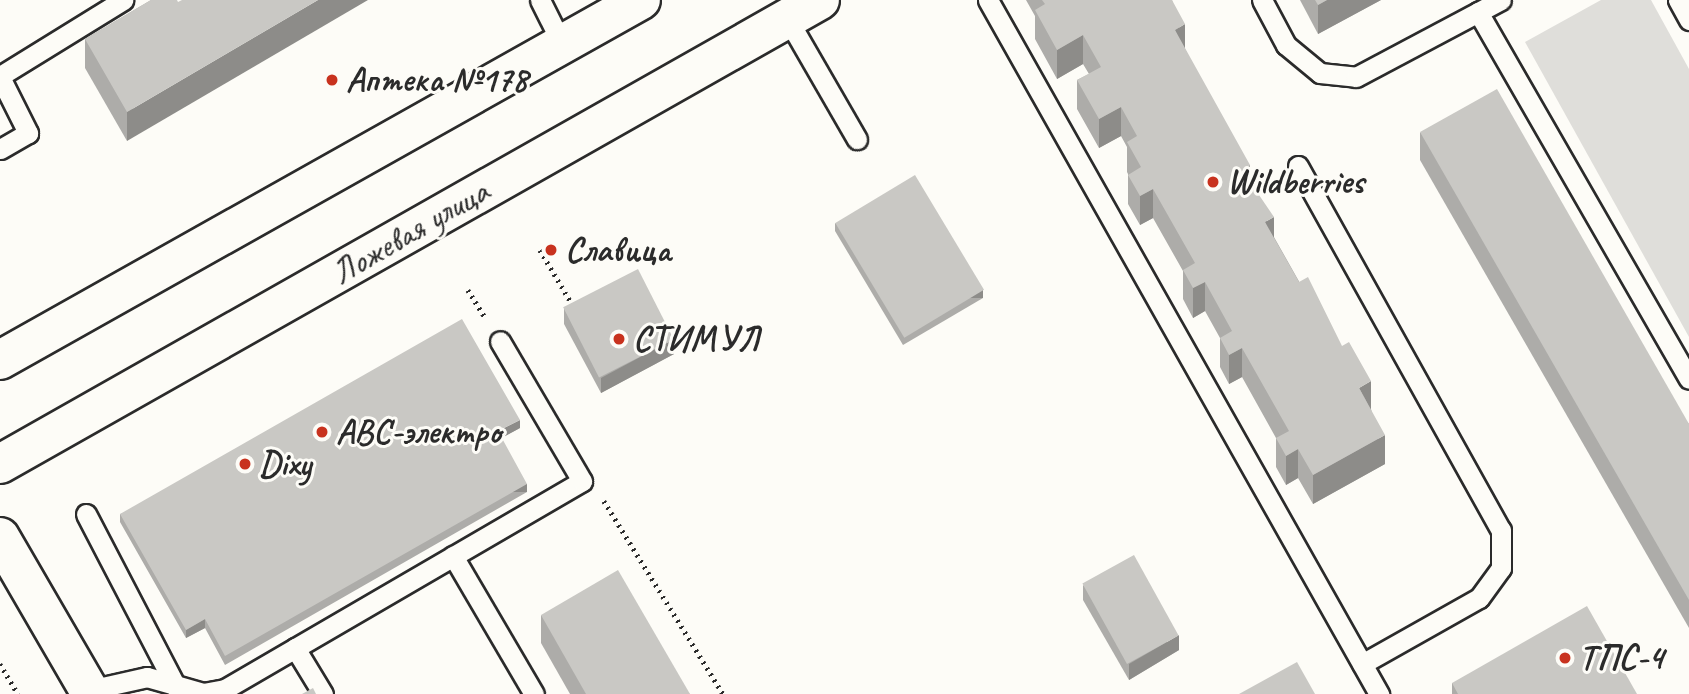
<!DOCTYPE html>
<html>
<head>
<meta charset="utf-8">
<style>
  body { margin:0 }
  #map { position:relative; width:1689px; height:694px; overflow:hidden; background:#fdfcf7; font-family:Caveat,sans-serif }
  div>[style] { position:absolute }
  .green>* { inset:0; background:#dfdeda }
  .path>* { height:4.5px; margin-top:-2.25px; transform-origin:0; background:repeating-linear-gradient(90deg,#2b2b2b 0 2px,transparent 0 7px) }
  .roads { filter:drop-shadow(2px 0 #2b2b2b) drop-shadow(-2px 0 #2b2b2b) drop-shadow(0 2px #2b2b2b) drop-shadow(0 -2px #2b2b2b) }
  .service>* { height:19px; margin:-9.5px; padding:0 9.5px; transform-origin:9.5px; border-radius:9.5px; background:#fdfcf7 }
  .tertiary>* { height:38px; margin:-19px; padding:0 19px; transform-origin:19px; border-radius:19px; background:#fdfcf7 }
  .primary>* { height:38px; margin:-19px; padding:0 19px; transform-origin:19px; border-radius:19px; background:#fdfcf7 }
  .wall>* { inset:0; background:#adaca9 }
  .shaded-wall>* { inset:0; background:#8d8c89; transform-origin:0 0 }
  .building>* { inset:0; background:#c9c8c4; transform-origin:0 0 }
  .dots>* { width:19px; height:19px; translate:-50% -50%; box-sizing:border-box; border:4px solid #fdfcf7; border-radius:50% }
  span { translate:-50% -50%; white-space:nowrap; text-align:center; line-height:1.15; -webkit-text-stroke:6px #fdfcf7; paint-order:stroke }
  .poi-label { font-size:35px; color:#2b2b2b; font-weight:700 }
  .left { translate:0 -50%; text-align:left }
  .street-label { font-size:35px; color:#2b2b2b }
</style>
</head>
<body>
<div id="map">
  <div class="green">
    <i style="clip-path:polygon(1601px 0,1651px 0,1689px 69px,1689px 337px,1525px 42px)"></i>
  </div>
  <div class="path">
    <i style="left:540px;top:250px;width:69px;rotate:59.3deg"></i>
    <i style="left:468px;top:290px;width:31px;rotate:58deg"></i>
    <i style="left:604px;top:501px;width:227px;rotate:58.3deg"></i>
    <i style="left:0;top:664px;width:35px;rotate:59deg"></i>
  </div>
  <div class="roads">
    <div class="service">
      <i style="left:540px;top:0;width:49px;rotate:63.4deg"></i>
      <i style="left:988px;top:0;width:797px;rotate:60.6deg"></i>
      <i style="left:1262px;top:0;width:51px;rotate:61.9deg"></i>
      <i style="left:1286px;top:45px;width:44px;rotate:39.5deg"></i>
      <i style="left:1320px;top:73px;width:36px;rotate:6deg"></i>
      <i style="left:1356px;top:77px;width:164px;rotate:-28deg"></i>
      <i style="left:1678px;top:0;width:23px;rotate:61deg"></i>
      <i style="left:1478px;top:12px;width:423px;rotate:60.1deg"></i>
      <i style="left:787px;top:18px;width:140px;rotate:60deg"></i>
      <i style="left:0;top:76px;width:145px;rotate:-31.7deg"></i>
      <i style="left:0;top:77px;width:63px;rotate:63.4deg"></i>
      <i style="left:28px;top:133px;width:32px;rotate:150deg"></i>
      <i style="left:1298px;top:166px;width:417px;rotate:60.9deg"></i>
      <i style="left:1501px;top:530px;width:38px;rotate:90deg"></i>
      <i style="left:1501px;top:568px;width:37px;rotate:126deg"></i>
      <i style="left:1479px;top:598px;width:134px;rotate:150.6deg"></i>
      <i style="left:86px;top:514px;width:197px;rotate:62.5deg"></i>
      <i style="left:453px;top:556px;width:160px;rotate:59.6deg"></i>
      <i style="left:295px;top:648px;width:54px;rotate:58.7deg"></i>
      <i style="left:89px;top:690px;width:59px;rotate:-12.6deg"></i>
      <i style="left:147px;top:677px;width:58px;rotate:15.9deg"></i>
      <i style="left:203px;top:693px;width:22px;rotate:-10deg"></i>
      <i style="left:225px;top:689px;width:413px;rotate:-30.2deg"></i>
      <i style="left:582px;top:481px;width:162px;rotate:-120.4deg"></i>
    </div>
    <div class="tertiary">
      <i style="left:0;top:537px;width:181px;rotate:59.9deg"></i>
    </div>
    <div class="primary">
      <i style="left:0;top:360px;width:735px;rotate:-29.32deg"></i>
      <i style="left:0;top:464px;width:942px;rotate:-29.5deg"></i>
    </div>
  </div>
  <div class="wall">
    <i style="clip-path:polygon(151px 0,127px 141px,85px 68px,85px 39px)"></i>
    <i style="clip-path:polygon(1026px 0,1172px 0,1185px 49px,1250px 182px,1274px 237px,1371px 409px,1385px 464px,1313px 504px,1298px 478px,1286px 485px,1276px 467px,1276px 438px,1242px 377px,1229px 384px,1220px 367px,1220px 338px,1205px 311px,1193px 318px,1183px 299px,1183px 271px,1153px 218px,1140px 225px,1128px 204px,1128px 174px,1127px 172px,1127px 147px,1121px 136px,1099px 148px,1077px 109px,1077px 80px,1089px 74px,1083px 64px,1057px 79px,1035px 39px,1035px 16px)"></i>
    <i style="clip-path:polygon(1300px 0,1381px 0,1318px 34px)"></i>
    <i style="clip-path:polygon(1420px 132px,1689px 424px,1689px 628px,1420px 160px)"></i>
    <i style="clip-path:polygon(835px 223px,983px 298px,903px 345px,835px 231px)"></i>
    <i style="clip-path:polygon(564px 308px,674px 354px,601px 393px,564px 324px)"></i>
    <i style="clip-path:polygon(520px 428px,501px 438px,527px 492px,225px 665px,205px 628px,186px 638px,120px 522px,120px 514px)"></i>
    <i style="clip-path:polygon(1083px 585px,1179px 650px,1129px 680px,1083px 600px)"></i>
    <i style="clip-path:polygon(541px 615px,690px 694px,570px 694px,541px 643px)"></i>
    <i style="clip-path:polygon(1452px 683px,1637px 694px,1452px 694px)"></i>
  </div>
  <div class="shaded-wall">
    <i style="clip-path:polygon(318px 0,368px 0,127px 141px,127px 112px)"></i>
    <i style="clip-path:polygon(1327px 0,1381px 0,1318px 34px,1318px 5px)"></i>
    <i style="clip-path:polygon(1185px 24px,1185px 53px,1175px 30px)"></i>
    <i style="clip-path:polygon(1083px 35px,1083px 64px,1057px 79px,1057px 50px)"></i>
    <i style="clip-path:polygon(1121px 107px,1121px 136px,1099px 148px,1099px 119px)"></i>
    <i style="clip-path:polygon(1250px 165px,1250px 194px,1242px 170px)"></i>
    <i style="clip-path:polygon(1153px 189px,1153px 218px,1140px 225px,1140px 196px)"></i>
    <i style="clip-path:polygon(1274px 217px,1274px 246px,1265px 222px)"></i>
    <i style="clip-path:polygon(1205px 282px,1205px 311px,1193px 318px,1193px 288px)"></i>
    <i style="left:983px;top:290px;width:8px;height:93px;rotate:90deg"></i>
    <i style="clip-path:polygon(674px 339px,674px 354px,601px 393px,601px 378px)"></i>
    <i style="clip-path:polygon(1242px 348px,1242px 377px,1229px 384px,1229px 355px)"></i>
    <i style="clip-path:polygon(1371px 381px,1371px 410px,1359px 388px)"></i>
    <i style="clip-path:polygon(520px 420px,520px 428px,498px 440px,498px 431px)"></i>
    <i style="clip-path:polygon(1385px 435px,1385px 464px,1313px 504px,1313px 475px)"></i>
    <i style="clip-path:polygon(1298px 449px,1298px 478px,1286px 485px,1286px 456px)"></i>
    <i style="left:527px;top:484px;width:8px;height:348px;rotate:90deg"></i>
    <i style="clip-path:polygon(205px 619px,205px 628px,186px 638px,186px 630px)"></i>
    <i style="clip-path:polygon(1179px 635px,1179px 650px,1129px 680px,1129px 664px)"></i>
  </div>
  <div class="building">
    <i style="clip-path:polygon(151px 0,177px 0,178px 2px,182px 0,318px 0,127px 112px,85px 39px)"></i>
    <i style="clip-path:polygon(1042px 0,1172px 0,1185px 24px,1175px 30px,1250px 165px,1242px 170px,1274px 217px,1265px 222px,1299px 282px,1308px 277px,1342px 346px,1349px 342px,1371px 381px,1359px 388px,1385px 435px,1313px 475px,1298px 449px,1286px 456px,1276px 438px,1289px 431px,1242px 348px,1229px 355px,1220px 338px,1232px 331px,1205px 282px,1193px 288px,1183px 270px,1195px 263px,1153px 189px,1140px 196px,1128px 175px,1141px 167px,1127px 142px,1137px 136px,1121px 107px,1099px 119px,1077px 80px,1101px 67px,1083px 35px,1057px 50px,1035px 10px,1045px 4px)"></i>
    <i style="clip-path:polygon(1315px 0,1327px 0,1318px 5px)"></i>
    <i style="clip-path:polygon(1497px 89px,1689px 424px,1689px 600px,1420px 132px)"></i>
    <i style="left:915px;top:175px;width:134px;height:93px;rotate:59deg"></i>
    <i style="left:638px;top:269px;width:79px;height:84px;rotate:63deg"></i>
    <i style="clip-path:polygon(462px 319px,520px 420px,498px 431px,527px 484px,225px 656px,205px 619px,186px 630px,120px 514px)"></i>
    <i style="left:1134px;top:555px;width:92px;height:59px;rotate:61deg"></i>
    <i style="clip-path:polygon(618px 570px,690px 694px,586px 694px,541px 615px)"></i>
    <i style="clip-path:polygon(1587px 606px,1637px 694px,1458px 694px,1452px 683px)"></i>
    <i style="clip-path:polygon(1297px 662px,1315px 694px,1239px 694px)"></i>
    <i style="clip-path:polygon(313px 688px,316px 694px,302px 694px)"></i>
  </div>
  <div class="dots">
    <i style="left:332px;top:80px;background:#c8321e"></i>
    <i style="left:1213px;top:182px;background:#c8321e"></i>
    <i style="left:551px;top:250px;background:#c8321e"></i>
    <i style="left:619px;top:339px;background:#c8321e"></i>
    <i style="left:322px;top:432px;background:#c8321e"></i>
    <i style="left:245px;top:464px;background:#c8321e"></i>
    <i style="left:1565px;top:658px;background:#c8321e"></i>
  </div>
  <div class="poi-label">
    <span class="left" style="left:346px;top:80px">Аптека №178</span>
    <span class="left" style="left:1227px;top:182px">Wildberries</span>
    <span class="left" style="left:565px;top:250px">Славица</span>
    <span class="left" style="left:633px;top:339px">СТИМУЛ</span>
    <span class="left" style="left:336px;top:432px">АВС-электро</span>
    <span class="left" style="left:259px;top:464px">Dixy</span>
    <span class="left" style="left:1579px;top:658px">ТПС-4</span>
  </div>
  <div class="street-label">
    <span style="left:410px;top:232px;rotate:-30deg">Ложевая улица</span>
  </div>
</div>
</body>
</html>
